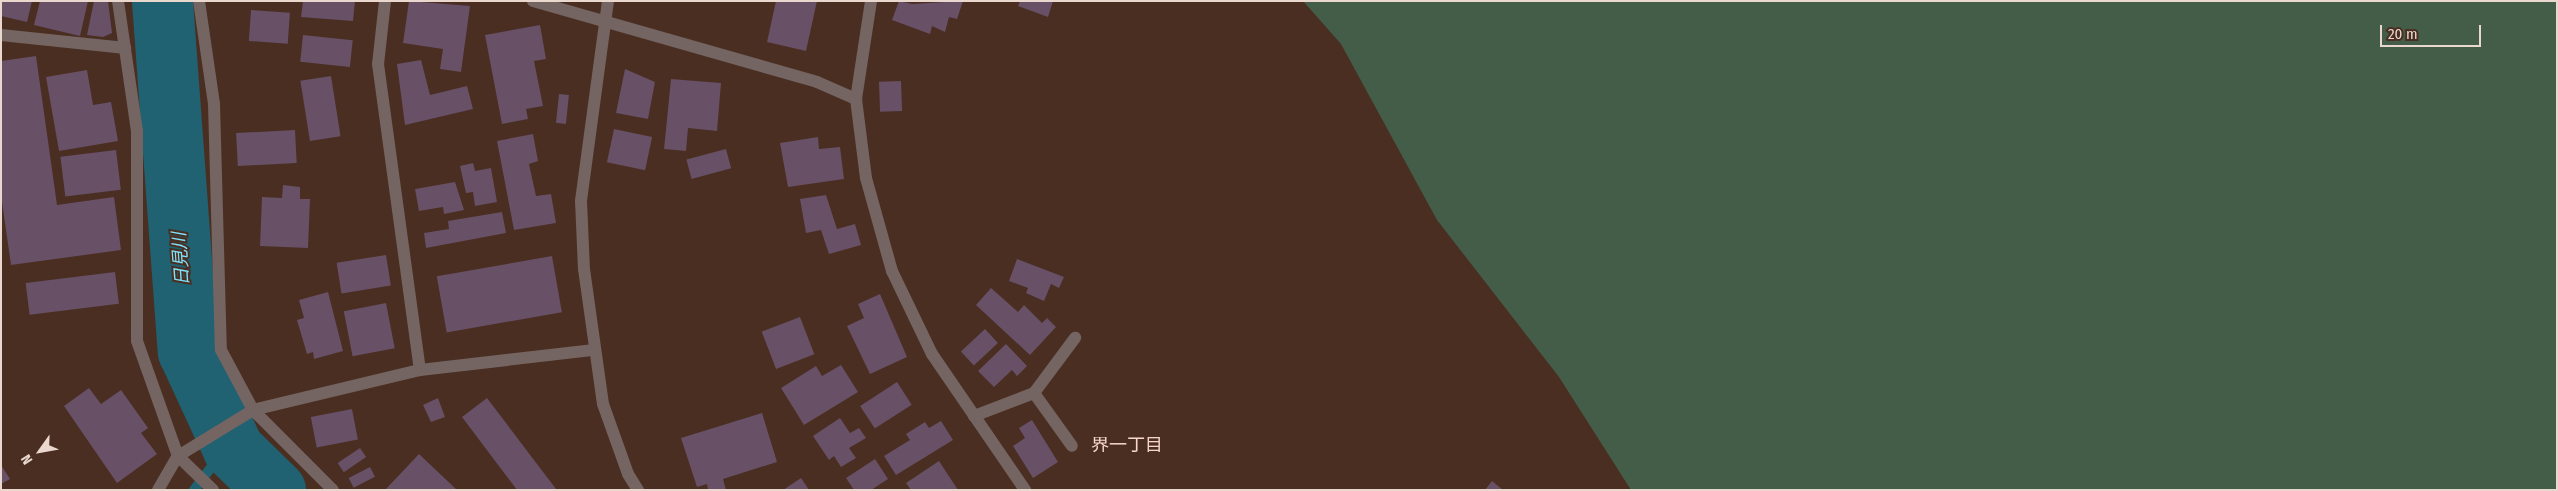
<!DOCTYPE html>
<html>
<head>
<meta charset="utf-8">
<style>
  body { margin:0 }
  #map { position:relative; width:2558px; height:491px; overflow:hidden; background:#492e21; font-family:"Fira Sans Condensed","Noto Sans JP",sans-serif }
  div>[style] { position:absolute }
  .green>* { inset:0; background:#445d49 }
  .stream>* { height:10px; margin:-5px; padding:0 5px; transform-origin:5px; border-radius:5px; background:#206271 }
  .river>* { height:61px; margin:-30.5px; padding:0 30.5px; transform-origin:30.5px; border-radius:30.5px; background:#206271 }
  .building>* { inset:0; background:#685066; transform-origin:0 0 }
  .minor>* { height:12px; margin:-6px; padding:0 6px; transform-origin:6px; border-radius:6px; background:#746462 }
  span { translate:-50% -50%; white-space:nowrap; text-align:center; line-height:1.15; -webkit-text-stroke:4px #492e21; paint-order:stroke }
  .water-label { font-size:18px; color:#7fe2fb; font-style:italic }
  .neighbourhood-label { font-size:18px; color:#f7d5cb }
  .frame { position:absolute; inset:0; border:2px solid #ead8cf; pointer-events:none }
  .north { position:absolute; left:15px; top:426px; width:50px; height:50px; -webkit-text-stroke:4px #492e21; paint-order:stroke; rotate:238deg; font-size:14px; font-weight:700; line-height:20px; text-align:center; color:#ead8cf }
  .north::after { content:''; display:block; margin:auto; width:18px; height:22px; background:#ead8cf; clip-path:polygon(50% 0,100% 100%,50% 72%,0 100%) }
  .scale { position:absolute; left:2380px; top:25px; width:101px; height:22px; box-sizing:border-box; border:2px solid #ead8cf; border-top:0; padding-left:6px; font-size:15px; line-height:18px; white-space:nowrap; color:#ead8cf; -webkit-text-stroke:4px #492e21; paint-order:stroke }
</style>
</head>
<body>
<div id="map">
  <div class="green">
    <i style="clip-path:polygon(1303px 1px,2557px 1px,2557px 490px,1631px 490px,1559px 377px,1437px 220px,1341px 44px)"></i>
  </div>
  <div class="stream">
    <i style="left:194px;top:490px;width:31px;rotate:-53deg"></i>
    <i style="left:213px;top:465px;width:26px;rotate:-39deg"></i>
  </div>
  <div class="river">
    <i style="left:162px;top:1px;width:351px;rotate:85.8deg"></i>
    <i style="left:188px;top:351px;width:108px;rotate:65.3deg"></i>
    <i style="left:233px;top:449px;width:59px;rotate:44.3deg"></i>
  </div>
  <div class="building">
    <i style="clip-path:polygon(1px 1px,32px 1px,27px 22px,1px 16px)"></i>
    <i style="clip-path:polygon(40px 1px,88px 1px,80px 36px,34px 25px)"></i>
    <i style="clip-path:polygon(94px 1px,108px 1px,112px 33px,103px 37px,87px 35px)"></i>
    <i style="clip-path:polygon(303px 1px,355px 1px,353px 21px,301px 17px)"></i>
    <i style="clip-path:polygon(409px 1px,470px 6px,461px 72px,440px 69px,443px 49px,403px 43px)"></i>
    <i style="clip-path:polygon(776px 1px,817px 1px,806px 51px,767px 42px)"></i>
    <i style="clip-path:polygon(899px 1px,912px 4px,963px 1px,957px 19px,949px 17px,945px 32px,932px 26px,930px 34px,892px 20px)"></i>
    <i style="clip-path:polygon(1020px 1px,1053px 1px,1048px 17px,1018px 6px)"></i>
    <i style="left:251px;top:10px;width:39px;height:31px;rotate:4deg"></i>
    <i style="clip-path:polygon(540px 25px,546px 59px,534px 61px,543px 106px,526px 109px,528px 119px,502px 124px,485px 35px)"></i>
    <i style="left:303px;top:35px;width:50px;height:27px;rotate:6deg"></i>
    <i style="clip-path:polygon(36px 56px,57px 205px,114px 197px,121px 250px,11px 265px,1px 195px,1px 61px)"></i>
    <i style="clip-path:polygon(421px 60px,430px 95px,467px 86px,473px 109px,405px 125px,397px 64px)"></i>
    <i style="clip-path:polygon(625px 69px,655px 82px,648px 119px,616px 113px)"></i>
    <i style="clip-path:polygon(87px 70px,93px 105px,111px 102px,118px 141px,59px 151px,46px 77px)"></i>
    <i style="left:331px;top:76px;width:61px;height:31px;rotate:81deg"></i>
    <i style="clip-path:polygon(671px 79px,721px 83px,717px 131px,688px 128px,686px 151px,664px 149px)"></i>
    <i style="left:901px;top:81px;width:30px;height:22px;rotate:88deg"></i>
    <i style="left:559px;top:94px;width:10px;height:29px;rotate:6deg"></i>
    <i style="left:614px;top:129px;width:39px;height:34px;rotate:12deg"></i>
    <i style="left:295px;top:130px;width:33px;height:59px;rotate:87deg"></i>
    <i style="clip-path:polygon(533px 134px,538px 161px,529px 164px,536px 196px,551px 194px,556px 223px,514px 230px,497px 141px)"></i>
    <i style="clip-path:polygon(818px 137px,819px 149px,840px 147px,844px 179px,788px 187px,780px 143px)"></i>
    <i style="left:726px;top:149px;width:20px;height:41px;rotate:75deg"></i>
    <i style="left:116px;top:150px;width:40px;height:56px;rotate:83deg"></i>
    <i style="clip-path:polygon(473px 163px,475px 171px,491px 168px,497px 202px,475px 206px,473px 192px,466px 193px,460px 166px)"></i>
    <i style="clip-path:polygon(455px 182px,464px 210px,444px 214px,443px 207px,419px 211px,415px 189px)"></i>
    <i style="clip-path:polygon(283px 185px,300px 187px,300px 199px,310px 199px,308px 248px,260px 246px,262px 197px,282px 198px)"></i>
    <i style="clip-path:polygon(826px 195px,837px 229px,855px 224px,861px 245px,829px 254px,821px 230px,806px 233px,800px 199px)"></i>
    <i style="clip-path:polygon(502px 212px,506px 233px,426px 248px,424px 233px,449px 229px,448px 221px)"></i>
    <i style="left:386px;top:255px;width:31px;height:50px;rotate:81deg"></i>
    <i style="left:552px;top:256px;width:57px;height:117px;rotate:80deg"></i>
    <i style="clip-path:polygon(1017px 259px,1064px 277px,1059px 288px,1051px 284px,1044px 301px,1026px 293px,1028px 288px,1009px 281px)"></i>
    <i style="left:115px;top:272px;width:32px;height:90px;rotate:83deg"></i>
    <i style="clip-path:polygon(991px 288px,1018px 312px,1024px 305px,1042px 323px,1047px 318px,1056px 327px,1030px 355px,976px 305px)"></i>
    <i style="clip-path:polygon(328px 292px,343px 351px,314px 359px,313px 352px,307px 354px,297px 320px,304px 318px,299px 300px)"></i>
    <i style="clip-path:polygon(880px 294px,907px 357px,870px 374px,847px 326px,864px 318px,858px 304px)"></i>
    <i style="left:386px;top:303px;width:46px;height:43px;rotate:79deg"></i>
    <i style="left:800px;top:317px;width:40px;height:41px;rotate:69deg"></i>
    <i style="left:985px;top:329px;width:19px;height:33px;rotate:47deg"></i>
    <i style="clip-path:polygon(1006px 344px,1027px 366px,1017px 376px,1012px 370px,994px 387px,978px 371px)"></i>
    <i style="clip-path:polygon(841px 365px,858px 392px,804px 425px,781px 388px,816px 366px,822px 376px)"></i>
    <i style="left:897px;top:382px;width:27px;height:44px;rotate:57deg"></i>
    <i style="clip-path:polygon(89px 388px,101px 404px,121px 390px,148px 428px,141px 433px,157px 454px,117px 483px,64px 406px)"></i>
    <i style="clip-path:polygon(438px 398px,445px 417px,431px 422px,423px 405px)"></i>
    <i style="clip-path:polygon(487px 398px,556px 489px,554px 490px,517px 490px,462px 417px)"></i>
    <i style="left:352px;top:409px;width:31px;height:42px;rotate:79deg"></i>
    <i style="clip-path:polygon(762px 413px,777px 462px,723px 479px,726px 490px,708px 490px,707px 484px,697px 487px,681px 438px)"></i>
    <i style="clip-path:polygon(840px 418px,850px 433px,859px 428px,866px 438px,849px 448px,856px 458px,841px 467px,834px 456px,829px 460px,813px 436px)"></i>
    <i style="clip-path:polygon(1032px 420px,1058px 462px,1033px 478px,1013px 446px,1025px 438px,1019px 428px)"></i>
    <i style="clip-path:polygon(941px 421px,953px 440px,896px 475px,884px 456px,910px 440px,906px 434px,925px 422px,929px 428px)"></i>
    <i style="left:360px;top:448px;width:11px;height:27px;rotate:56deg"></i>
    <i style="clip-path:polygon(419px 454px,457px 490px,385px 490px)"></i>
    <i style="clip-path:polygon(875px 459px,888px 479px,871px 490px,854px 490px,846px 478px)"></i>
    <i style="clip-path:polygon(939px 461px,958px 490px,911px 490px,906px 483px)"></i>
    <i style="clip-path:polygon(1px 465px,10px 479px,1px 484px)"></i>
    <i style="left:370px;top:467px;width:11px;height:24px;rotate:63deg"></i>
    <i style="clip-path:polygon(801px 478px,809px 490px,783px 490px)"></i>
    <i style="clip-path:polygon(1492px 481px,1503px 490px,1485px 490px)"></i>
  </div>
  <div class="minor">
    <i style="left:118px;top:1px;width:131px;rotate:81.7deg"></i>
    <i style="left:137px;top:131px;width:210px;rotate:90deg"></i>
    <i style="left:137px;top:341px;width:122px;rotate:70.4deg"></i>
    <i style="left:178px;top:456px;width:49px;rotate:44.2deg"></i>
    <i style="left:199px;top:1px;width:104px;rotate:81.7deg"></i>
    <i style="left:214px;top:104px;width:246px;rotate:88.4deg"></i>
    <i style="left:221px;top:350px;width:68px;rotate:61.9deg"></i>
    <i style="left:253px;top:410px;width:113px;rotate:45deg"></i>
    <i style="left:385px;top:1px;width:63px;rotate:96.3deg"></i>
    <i style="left:378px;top:64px;width:309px;rotate:82.2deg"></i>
    <i style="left:533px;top:1px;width:295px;rotate:15.9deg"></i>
    <i style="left:817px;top:82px;width:43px;rotate:23.6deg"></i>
    <i style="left:608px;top:1px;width:202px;rotate:97.7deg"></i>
    <i style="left:581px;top:201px;width:68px;rotate:87.5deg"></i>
    <i style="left:584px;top:269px;width:136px;rotate:82deg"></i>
    <i style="left:603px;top:404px;width:74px;rotate:70.3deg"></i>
    <i style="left:628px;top:474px;width:19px;rotate:58deg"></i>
    <i style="left:871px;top:1px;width:99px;rotate:98.7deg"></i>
    <i style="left:856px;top:99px;width:80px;rotate:82.8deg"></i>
    <i style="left:866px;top:178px;width:97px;rotate:74.4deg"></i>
    <i style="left:892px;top:271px;width:92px;rotate:64.3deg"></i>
    <i style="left:932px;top:354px;width:165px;rotate:55.6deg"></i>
    <i style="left:1px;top:35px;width:125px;rotate:6deg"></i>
    <i style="left:1034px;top:393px;width:65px;rotate:54.4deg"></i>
    <i style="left:974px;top:416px;width:64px;rotate:-21deg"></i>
    <i style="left:1034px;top:393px;width:69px;rotate:-53.3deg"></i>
    <i style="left:158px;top:490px;width:39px;rotate:-60deg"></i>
    <i style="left:178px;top:456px;width:88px;rotate:-31.5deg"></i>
    <i style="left:253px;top:410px;width:172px;rotate:-13.5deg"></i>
    <i style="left:420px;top:370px;width:173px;rotate:-6.6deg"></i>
  </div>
  <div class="water-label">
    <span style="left:181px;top:259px;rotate:-94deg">日見川</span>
  </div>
  <div class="neighbourhood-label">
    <span style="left:1127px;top:445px">界一丁目</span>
  </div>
  <div class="frame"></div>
  <div class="north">N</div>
  <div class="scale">20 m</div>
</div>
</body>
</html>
